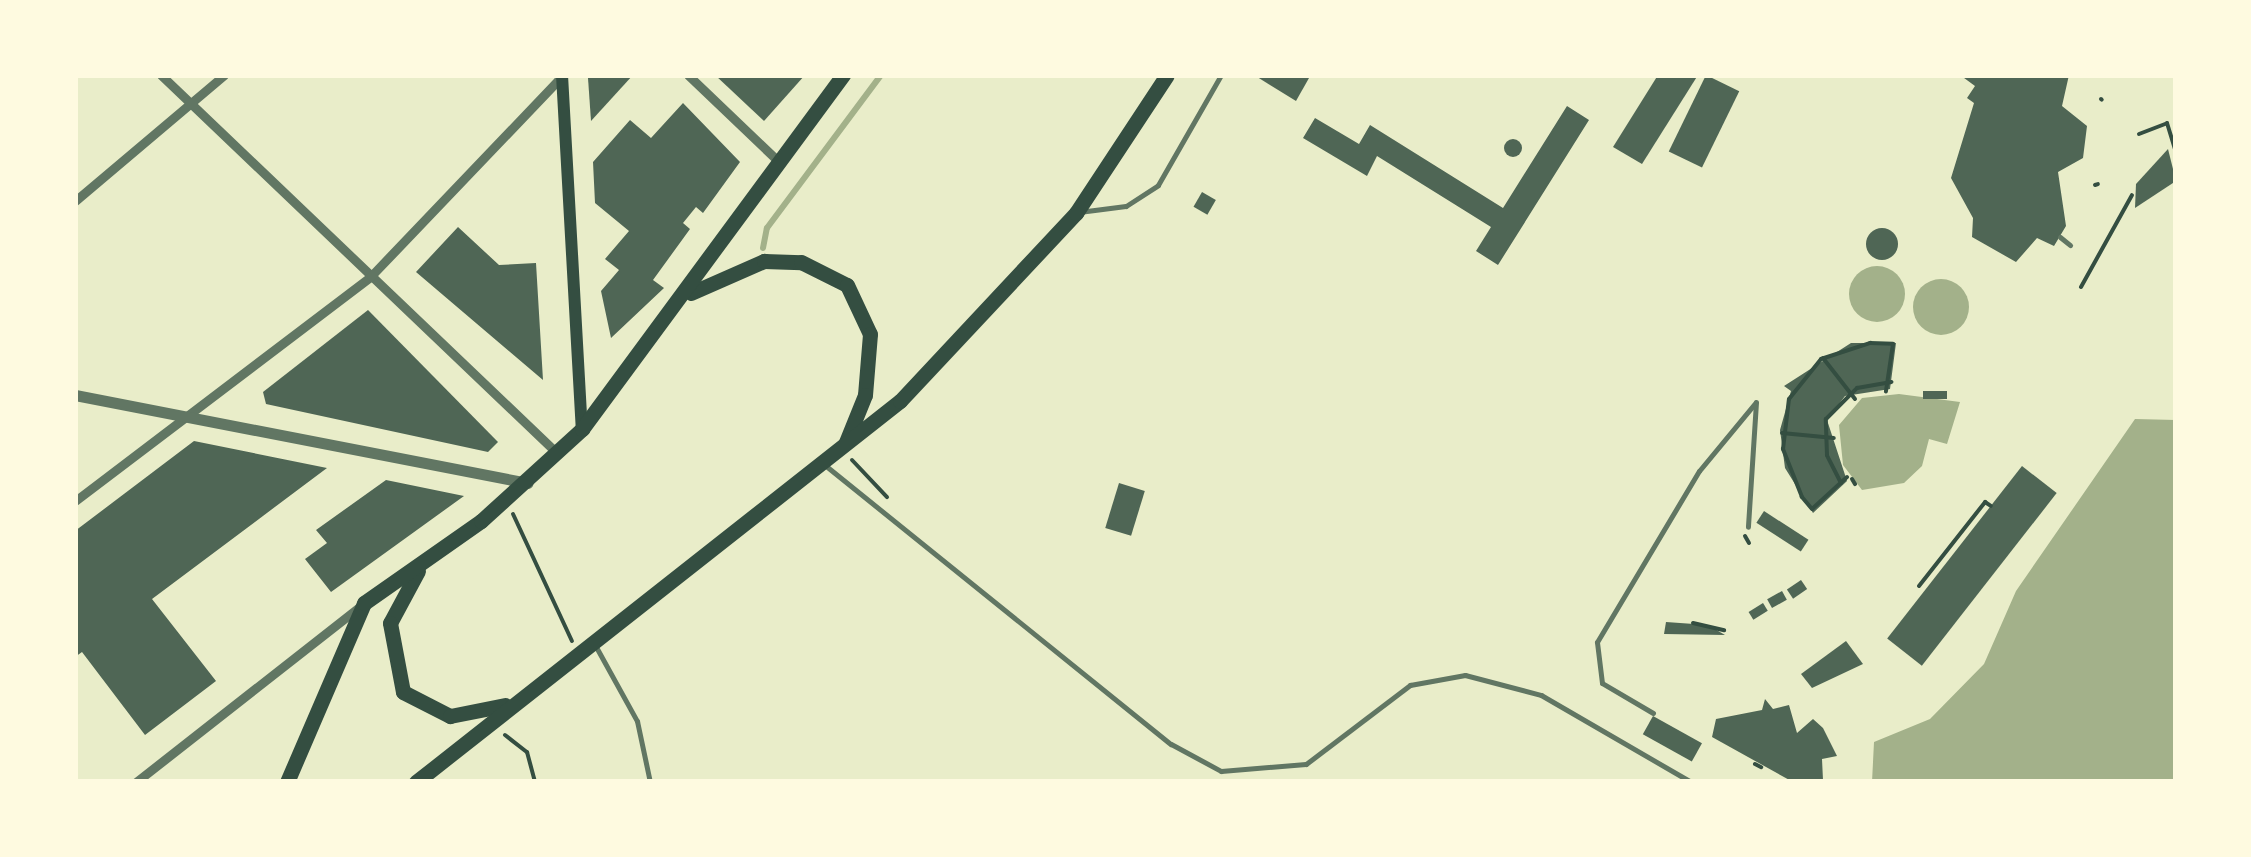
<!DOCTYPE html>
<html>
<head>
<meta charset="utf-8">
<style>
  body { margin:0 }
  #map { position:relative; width:2251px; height:857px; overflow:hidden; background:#e9edc9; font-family:"Fira Sans Condensed",sans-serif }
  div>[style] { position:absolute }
  .water>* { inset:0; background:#a3b18a }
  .round { border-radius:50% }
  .stream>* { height:6px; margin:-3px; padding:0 3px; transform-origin:3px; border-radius:3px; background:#a3b18a }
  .building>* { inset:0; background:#4f6655; transform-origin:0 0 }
  .path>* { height:4px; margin:-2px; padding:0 2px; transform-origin:2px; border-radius:2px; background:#344e41 }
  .service>* { height:5px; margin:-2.5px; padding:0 2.5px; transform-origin:2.5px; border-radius:2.5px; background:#617663 }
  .minor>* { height:9px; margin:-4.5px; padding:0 4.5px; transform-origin:4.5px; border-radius:4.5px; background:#617663 }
  .tertiary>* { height:11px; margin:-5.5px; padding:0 5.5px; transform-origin:5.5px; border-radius:5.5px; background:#617663 }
  .secondary>* { height:12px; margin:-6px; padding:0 6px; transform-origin:6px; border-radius:6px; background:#344e41 }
  .primary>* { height:15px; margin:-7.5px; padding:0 7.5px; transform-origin:7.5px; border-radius:7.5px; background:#344e41 }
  span { translate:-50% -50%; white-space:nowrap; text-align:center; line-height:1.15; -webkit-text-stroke:8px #fefae0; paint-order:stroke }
  .frame { position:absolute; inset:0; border:78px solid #fefae0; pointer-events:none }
</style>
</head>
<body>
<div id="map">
  <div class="water">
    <i class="round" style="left:1849px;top:266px;width:56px;height:56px"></i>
    <i class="round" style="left:1913px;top:279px;width:56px;height:56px"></i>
    <i style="clip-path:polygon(1899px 394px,1960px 402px,1947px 444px,1929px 439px,1922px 466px,1904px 483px,1862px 490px,1843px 465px,1839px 425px,1862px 398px)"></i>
    <i style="clip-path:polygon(2135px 419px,2176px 420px,2176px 782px,1872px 782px,1874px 742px,1930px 719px,1984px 664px,2016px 591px)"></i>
  </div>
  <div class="stream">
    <i style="left:763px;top:248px;width:20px;rotate:-79deg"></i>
    <i style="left:767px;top:228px;width:191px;rotate:-53.3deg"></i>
  </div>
  <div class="building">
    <i style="clip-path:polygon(591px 75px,633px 75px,591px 121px,588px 78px)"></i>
    <i style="clip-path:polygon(715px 75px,805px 75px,764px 121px)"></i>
    <i style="clip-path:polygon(1254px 75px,1304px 75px,1309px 78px,1296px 101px)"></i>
    <i style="clip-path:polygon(1658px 75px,1698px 75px,1642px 164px,1613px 147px)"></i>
    <i style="left:1706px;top:75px;width:37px;height:85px;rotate:26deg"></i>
    <i style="clip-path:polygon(1960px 75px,2069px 75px,2062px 106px,2087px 126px,2083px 158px,2058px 172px,2066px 226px,2054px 246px,2037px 238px,2016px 262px,1972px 237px,1973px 218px,1951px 178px,1974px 103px,1967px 98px,1975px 86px)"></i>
    <i style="clip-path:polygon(683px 103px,740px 162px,703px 213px,696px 207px,683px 223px,690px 229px,653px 280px,664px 288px,611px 338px,601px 291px,619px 270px,605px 259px,629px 231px,595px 203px,593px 162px,630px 120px,651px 138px)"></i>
    <i style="clip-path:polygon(1567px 106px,1589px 120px,1498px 265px,1476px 251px,1491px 227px,1377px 156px,1367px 176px,1303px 138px,1315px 118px,1359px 144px,1370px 125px,1503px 208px)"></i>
    <i class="round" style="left:1504px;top:139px;width:18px;height:18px"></i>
    <i style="clip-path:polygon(2168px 149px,2176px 181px,2135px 208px,2136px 184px)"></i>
    <i style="left:1202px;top:192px;width:16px;height:17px;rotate:30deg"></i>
    <i style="clip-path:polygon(458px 227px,499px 265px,536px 263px,543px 380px,416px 272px)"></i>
    <i class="round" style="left:1866px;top:228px;width:32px;height:32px"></i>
    <i style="clip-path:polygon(368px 310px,498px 442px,488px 452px,266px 404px,263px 392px)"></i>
    <i style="clip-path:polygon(1851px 343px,1896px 343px,1890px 389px,1845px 396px,1827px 420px,1847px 481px,1813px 513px,1785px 468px,1780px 430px,1791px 391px,1784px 386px)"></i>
    <i style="left:1923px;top:391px;width:24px;height:8px"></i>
    <i style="clip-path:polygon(194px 441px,327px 468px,152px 599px,216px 681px,145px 735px,82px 652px,75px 657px,75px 531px)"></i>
    <i style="left:2022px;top:466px;width:44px;height:219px;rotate:38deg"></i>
    <i style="clip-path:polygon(386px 480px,464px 496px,331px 592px,305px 559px,327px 543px,316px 530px)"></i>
    <i style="left:1119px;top:483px;width:27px;height:47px;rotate:17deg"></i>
    <i style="left:1764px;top:511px;width:53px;height:14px;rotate:33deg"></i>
    <i style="left:1801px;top:580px;width:11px;height:17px;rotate:56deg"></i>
    <i style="left:1782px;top:591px;width:10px;height:17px;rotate:61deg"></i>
    <i style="left:1763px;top:603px;width:9px;height:17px;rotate:58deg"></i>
    <i style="clip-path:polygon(1666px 622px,1708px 625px,1725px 635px,1664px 634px)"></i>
    <i style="clip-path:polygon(1846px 641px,1863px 664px,1812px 688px,1801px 674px)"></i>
    <i style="clip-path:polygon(1765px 699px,1773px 709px,1789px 705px,1797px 733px,1813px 719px,1823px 728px,1837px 756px,1822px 759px,1823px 780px,1840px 782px,1793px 782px,1712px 737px,1716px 719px,1762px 710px)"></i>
    <i style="left:1653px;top:716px;width:56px;height:21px;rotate:29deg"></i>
  </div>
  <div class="path">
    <i style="left:2101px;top:99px;width:1px;rotate:45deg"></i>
    <i style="left:2139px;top:134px;width:30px;rotate:-21deg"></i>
    <i style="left:2167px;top:123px;width:30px;rotate:73deg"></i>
    <i style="left:2095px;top:185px;width:3px;rotate:-18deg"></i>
    <i style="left:2081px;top:287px;width:105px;rotate:-61deg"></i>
    <i style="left:1823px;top:358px;width:52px;rotate:52deg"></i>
    <i style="left:1782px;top:433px;width:52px;rotate:5.5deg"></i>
    <i style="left:852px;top:460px;width:51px;rotate:46.6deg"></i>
    <i style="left:1847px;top:477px;width:47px;rotate:137.6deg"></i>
    <i style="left:1812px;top:509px;width:16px;rotate:-130deg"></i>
    <i style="left:1802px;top:497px;width:52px;rotate:-111.6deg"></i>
    <i style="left:1783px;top:449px;width:50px;rotate:-83.2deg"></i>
    <i style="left:1789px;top:399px;width:51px;rotate:-51.3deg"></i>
    <i style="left:1821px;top:359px;width:52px;rotate:-18.1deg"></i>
    <i style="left:1870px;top:343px;width:23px;rotate:2deg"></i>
    <i style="left:1893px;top:344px;width:48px;rotate:98.5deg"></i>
    <i style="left:1852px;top:479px;width:6px;rotate:59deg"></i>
    <i style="left:1841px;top:483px;width:31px;rotate:-117deg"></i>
    <i style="left:1827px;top:455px;width:36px;rotate:-92deg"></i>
    <i style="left:1826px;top:419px;width:44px;rotate:-45deg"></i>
    <i style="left:1857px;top:388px;width:35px;rotate:-10deg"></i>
    <i style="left:513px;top:514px;width:140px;rotate:65.1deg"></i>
    <i style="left:1745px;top:536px;width:8px;rotate:60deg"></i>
    <i style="left:1919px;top:586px;width:107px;rotate:-51.8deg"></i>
    <i style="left:1985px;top:502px;width:7px;rotate:34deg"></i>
    <i style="left:1693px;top:623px;width:32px;rotate:13deg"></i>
    <i style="left:505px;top:735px;width:28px;rotate:38deg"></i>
    <i style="left:527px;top:752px;width:31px;rotate:75deg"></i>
    <i style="left:1755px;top:764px;width:7px;rotate:27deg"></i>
  </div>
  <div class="service">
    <i style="left:1079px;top:212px;width:47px;rotate:-7.3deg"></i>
    <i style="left:1126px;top:206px;width:38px;rotate:-33deg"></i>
    <i style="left:1158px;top:185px;width:127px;rotate:-60.2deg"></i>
    <i style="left:2060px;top:237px;width:13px;rotate:39deg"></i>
    <i style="left:826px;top:466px;width:443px;rotate:38.9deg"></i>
    <i style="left:1171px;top:744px;width:57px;rotate:28.4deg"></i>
    <i style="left:1221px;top:771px;width:85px;rotate:-4.7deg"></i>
    <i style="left:1306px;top:764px;width:131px;rotate:-37.2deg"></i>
    <i style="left:1410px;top:685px;width:56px;rotate:-10.3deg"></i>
    <i style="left:1465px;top:675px;width:79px;rotate:14.7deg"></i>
    <i style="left:1541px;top:695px;width:173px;rotate:30.1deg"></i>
    <i style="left:595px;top:645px;width:87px;rotate:61.1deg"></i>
    <i style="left:637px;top:721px;width:62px;rotate:78deg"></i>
    <i style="left:1653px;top:713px;width:59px;rotate:-149.5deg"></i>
    <i style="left:1602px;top:683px;width:41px;rotate:-97deg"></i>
    <i style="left:1597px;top:642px;width:199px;rotate:-59.2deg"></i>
    <i style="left:1699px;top:471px;width:89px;rotate:-50.4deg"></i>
    <i style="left:1756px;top:402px;width:125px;rotate:93.7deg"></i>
  </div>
  <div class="minor">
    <i style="left:161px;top:75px;width:547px;rotate:43.67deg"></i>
    <i style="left:688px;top:75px;width:126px;rotate:43.7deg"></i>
    <i style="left:75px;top:201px;width:195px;rotate:-40.2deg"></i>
    <i style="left:75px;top:501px;width:372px;rotate:-37.2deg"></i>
    <i style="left:371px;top:276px;width:275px;rotate:-46.3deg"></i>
    <i style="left:136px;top:782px;width:282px;rotate:-38.1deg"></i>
  </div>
  <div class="tertiary">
    <i style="left:75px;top:395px;width:461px;rotate:11deg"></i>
  </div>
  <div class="secondary">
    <i style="left:562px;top:75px;width:355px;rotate:86.8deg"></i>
  </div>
  <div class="primary">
    <i style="left:691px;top:293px;width:80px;rotate:-23.7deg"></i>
    <i style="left:764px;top:261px;width:37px;rotate:2deg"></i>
    <i style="left:801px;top:262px;width:51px;rotate:26.6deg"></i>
    <i style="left:847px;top:285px;width:54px;rotate:64.9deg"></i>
    <i style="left:870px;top:334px;width:61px;rotate:94.7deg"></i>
    <i style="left:865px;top:395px;width:51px;rotate:112deg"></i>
    <i style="left:418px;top:571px;width:59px;rotate:118.3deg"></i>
    <i style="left:390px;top:623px;width:70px;rotate:79.3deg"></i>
    <i style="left:403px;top:692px;width:53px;rotate:27.1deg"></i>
    <i style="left:450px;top:716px;width:56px;rotate:-11.3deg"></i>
    <i style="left:287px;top:782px;width:195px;rotate:-66.7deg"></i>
    <i style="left:364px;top:603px;width:143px;rotate:-35deg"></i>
    <i style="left:481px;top:521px;width:137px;rotate:-42.3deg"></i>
    <i style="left:582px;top:429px;width:440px;rotate:-53.6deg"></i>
    <i style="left:416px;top:782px;width:616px;rotate:-38.21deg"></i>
    <i style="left:900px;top:401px;width:258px;rotate:-46.9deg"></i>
    <i style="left:1076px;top:213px;width:165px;rotate:-56.6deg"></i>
  </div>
  <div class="frame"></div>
</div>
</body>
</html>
